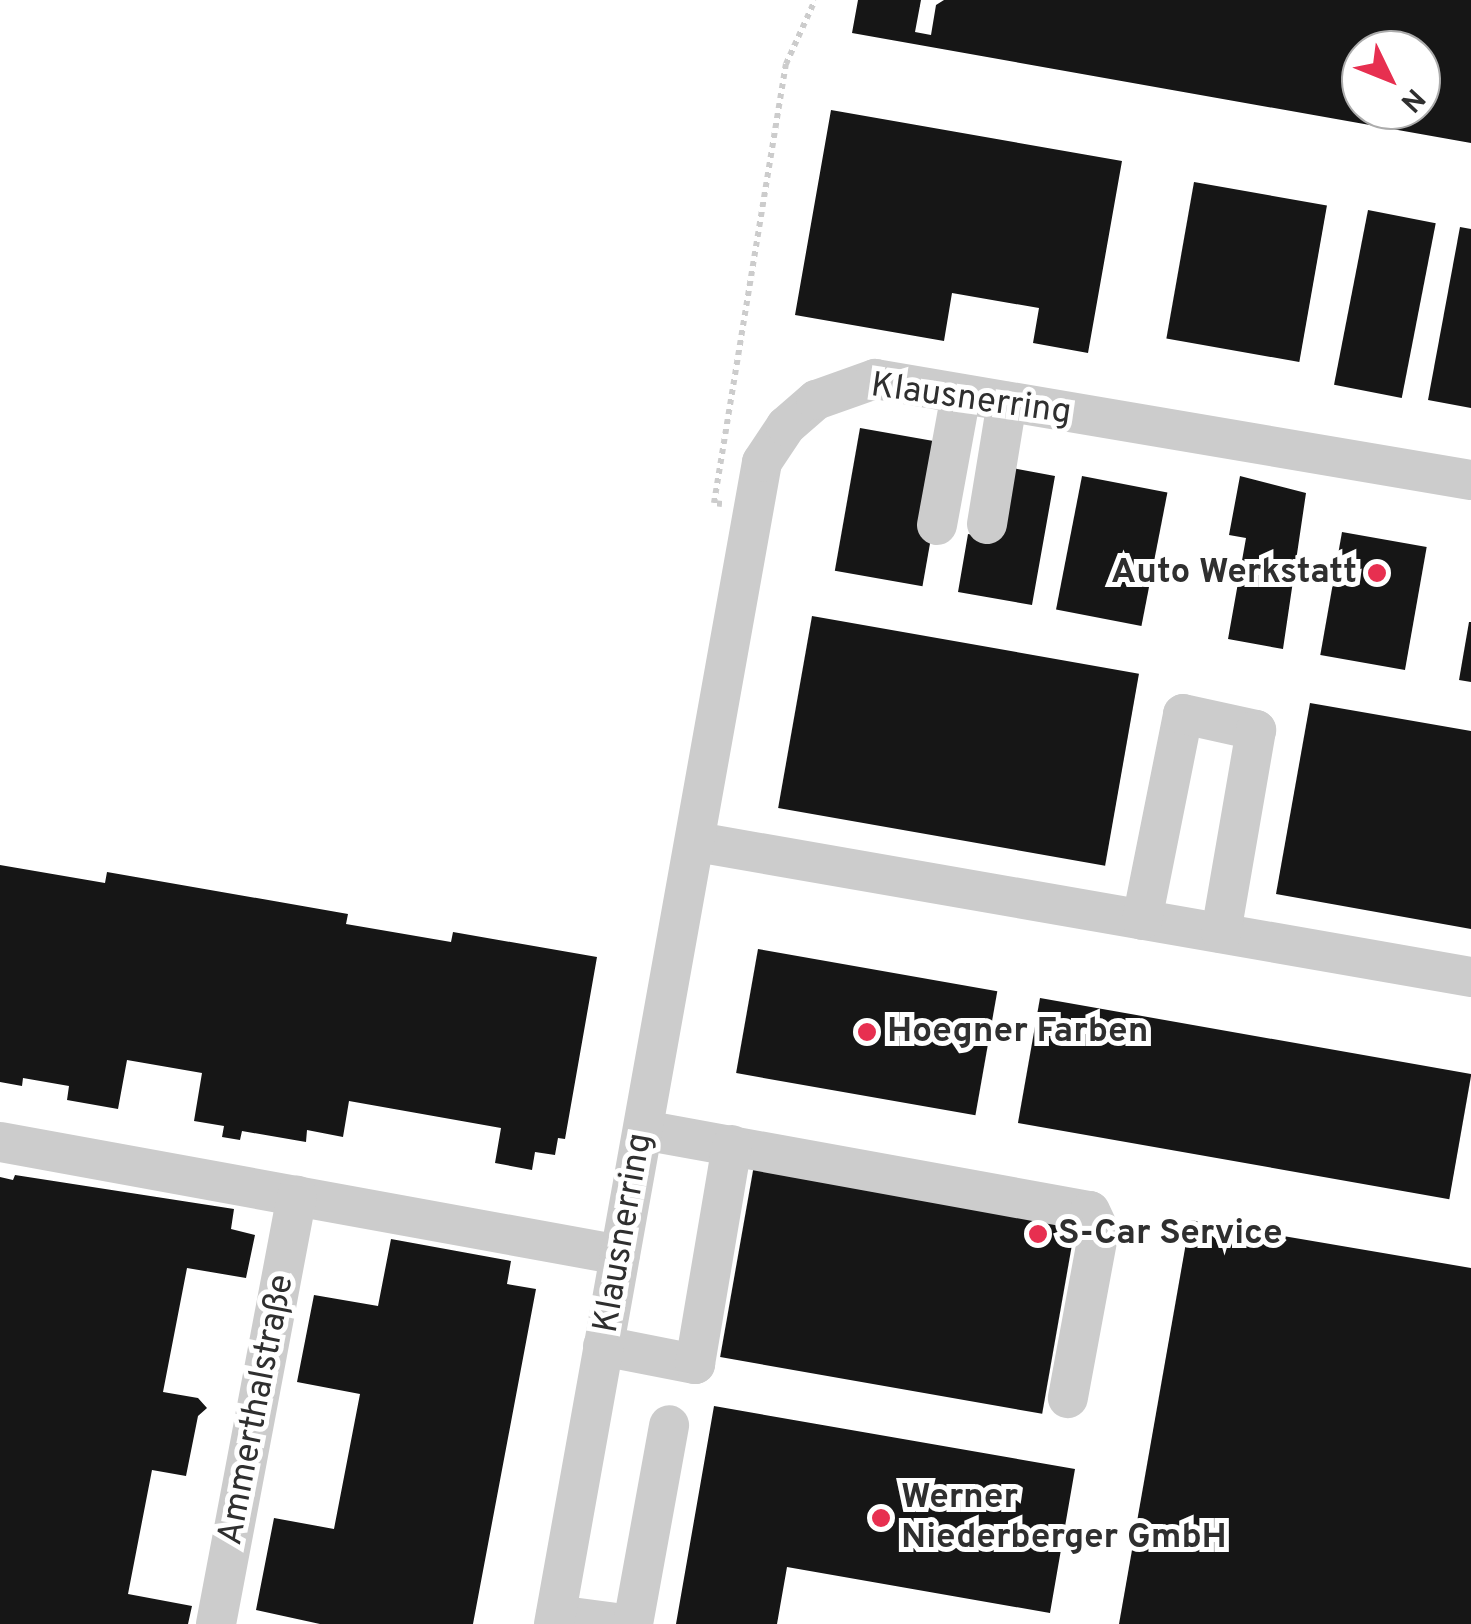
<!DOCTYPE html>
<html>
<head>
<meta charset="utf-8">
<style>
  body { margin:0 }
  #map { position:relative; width:1471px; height:1624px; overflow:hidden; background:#fff; font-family:Overpass,sans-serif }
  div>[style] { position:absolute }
  .building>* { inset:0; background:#161616; transform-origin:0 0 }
  .path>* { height:6px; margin-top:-3px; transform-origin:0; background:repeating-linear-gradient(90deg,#ccc 0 5px,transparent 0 10px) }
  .minor>* { height:40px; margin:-20px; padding:0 20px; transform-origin:20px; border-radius:20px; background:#ccc }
  .dots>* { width:28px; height:28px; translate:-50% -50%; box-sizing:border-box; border:5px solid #fff; border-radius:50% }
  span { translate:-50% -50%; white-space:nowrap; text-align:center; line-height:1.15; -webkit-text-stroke:10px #fff; paint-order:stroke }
  .street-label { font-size:35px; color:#2f2f2f }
  .poi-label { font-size:35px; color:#2f2f2f; font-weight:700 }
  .right { translate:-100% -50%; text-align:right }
  .left { translate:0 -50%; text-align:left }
  .north { position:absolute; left:1341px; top:30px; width:100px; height:100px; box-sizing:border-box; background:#fff; border:2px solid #acacac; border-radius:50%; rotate:133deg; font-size:28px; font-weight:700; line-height:40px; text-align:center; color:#2f2f2f }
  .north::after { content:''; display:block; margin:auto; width:35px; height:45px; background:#e72f50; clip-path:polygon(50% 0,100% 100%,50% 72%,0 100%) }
</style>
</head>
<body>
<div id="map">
  <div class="building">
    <i style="clip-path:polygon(evenodd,858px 0,921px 0,915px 32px,931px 35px,936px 5px,944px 0,1471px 0,1471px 143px,852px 33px,858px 0,1361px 50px,1421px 50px,1421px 110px,1361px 110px,1361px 50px)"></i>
    <i style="clip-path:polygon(831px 110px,1122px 161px,1088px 353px,1033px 343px,1039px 308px,952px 293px,944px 341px,795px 315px)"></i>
    <i style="left:1194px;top:182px;width:135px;height:159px;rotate:10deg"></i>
    <i style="left:1368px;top:210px;width:69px;height:178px;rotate:11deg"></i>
    <i style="clip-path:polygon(1460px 227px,1471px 229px,1471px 408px,1428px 400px)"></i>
    <i style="left:860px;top:428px;width:89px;height:145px;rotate:10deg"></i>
    <i style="clip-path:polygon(1012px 468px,1055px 476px,1032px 605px,958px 592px,968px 534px,994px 539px)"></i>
    <i style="left:1082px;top:476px;width:87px;height:136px;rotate:11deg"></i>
    <i style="clip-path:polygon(1240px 476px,1306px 493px,1283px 649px,1228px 639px,1246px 538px,1229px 535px)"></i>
    <i style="left:1342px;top:532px;width:86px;height:125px;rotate:10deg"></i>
    <i style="left:812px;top:616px;width:332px;height:195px;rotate:10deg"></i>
    <i style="clip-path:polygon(1469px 622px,1471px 622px,1471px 682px,1459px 680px)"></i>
    <i style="clip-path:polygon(1310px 703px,1471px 731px,1471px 929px,1276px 894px)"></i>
    <i style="clip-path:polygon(0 865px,105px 883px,107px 872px,348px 914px,346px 924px,451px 942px,453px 932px,597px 957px,565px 1139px,558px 1138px,555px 1155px,535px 1152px,532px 1170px,495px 1163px,501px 1128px,349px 1101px,343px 1137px,307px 1130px,306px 1142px,242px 1131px,240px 1140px,222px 1137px,224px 1126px,194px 1121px,202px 1073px,127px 1060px,118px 1109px,67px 1100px,69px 1086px,23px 1078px,22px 1086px,0 1082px)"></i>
    <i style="left:758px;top:949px;width:243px;height:126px;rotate:10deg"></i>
    <i style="left:1040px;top:998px;width:438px;height:127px;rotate:10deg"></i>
    <i style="left:754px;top:1165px;width:327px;height:195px;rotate:10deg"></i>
    <i style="clip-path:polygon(15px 1175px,234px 1209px,231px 1229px,255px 1235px,246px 1278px,187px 1268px,163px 1392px,198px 1398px,207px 1408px,198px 1416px,186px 1476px,152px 1470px,128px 1594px,192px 1606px,188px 1624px,0 1624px,0 1177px,13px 1180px)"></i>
    <i style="clip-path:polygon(1190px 1220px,1471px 1268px,1471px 1624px,1119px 1624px)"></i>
    <i style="clip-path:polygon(391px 1239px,511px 1261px,507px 1284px,536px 1289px,473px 1624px,320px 1624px,256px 1610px,274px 1518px,334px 1529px,360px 1394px,297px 1382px,314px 1295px,378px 1306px)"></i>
    <i style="clip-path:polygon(714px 1406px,1075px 1469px,1050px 1613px,787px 1567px,777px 1624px,676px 1624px)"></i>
  </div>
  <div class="path">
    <i style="left:722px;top:504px;width:8px;rotate:-173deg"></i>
    <i style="left:714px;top:503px;width:445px;rotate:-80.7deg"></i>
    <i style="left:786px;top:64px;width:70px;rotate:-65.6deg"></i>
  </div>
  <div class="minor">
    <i style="left:987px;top:524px;width:124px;rotate:-80.7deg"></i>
    <i style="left:937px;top:525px;width:133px;rotate:-79.6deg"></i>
    <i style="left:697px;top:842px;width:786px;rotate:9.89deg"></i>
    <i style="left:1142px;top:920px;width:210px;rotate:-78.7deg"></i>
    <i style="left:1183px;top:714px;width:75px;rotate:12.4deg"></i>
    <i style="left:1256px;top:730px;width:206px;rotate:99.8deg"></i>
    <i style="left:643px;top:1130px;width:454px;rotate:10.3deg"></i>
    <i style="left:1090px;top:1211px;width:21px;rotate:65deg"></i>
    <i style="left:1099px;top:1230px;width:171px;rotate:100.5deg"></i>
    <i style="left:0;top:1142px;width:630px;rotate:10.33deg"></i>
    <i style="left:603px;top:1346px;width:94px;rotate:11.1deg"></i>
    <i style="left:695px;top:1364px;width:222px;rotate:-80.4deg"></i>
    <i style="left:556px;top:1615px;width:69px;rotate:7.5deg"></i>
    <i style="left:216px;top:1624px;width:436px;rotate:-79.3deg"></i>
    <i style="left:554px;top:1624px;width:1180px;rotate:-79.85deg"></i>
    <i style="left:762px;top:462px;width:43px;rotate:-56.3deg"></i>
    <i style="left:786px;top:426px;width:40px;rotate:-41deg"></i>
    <i style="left:816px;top:400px;width:63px;rotate:-19.6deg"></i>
    <i style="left:875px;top:379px;width:604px;rotate:9.62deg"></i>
    <i style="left:633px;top:1624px;width:202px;rotate:-79.7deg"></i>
  </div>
  <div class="dots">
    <i style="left:1377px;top:573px;background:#e72f50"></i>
    <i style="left:867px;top:1032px;background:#e72f50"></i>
    <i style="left:1038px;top:1234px;background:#e72f50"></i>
    <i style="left:881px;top:1518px;background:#e72f50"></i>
  </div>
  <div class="street-label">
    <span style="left:971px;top:400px;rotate:8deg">Klausnerring</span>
    <span style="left:624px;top:1233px;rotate:-80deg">Klausnerring</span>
    <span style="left:257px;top:1410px;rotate:-79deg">Ammerthalstraße</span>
  </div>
  <div class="poi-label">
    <span class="right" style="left:1357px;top:573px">Auto Werkstatt</span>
    <span class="left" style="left:887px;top:1032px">Hoegner Farben</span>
    <span class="left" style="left:1058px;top:1234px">S-Car Service</span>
    <span class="left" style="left:901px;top:1518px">Werner<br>Niederberger GmbH</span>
  </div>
  <div class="north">N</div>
</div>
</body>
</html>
